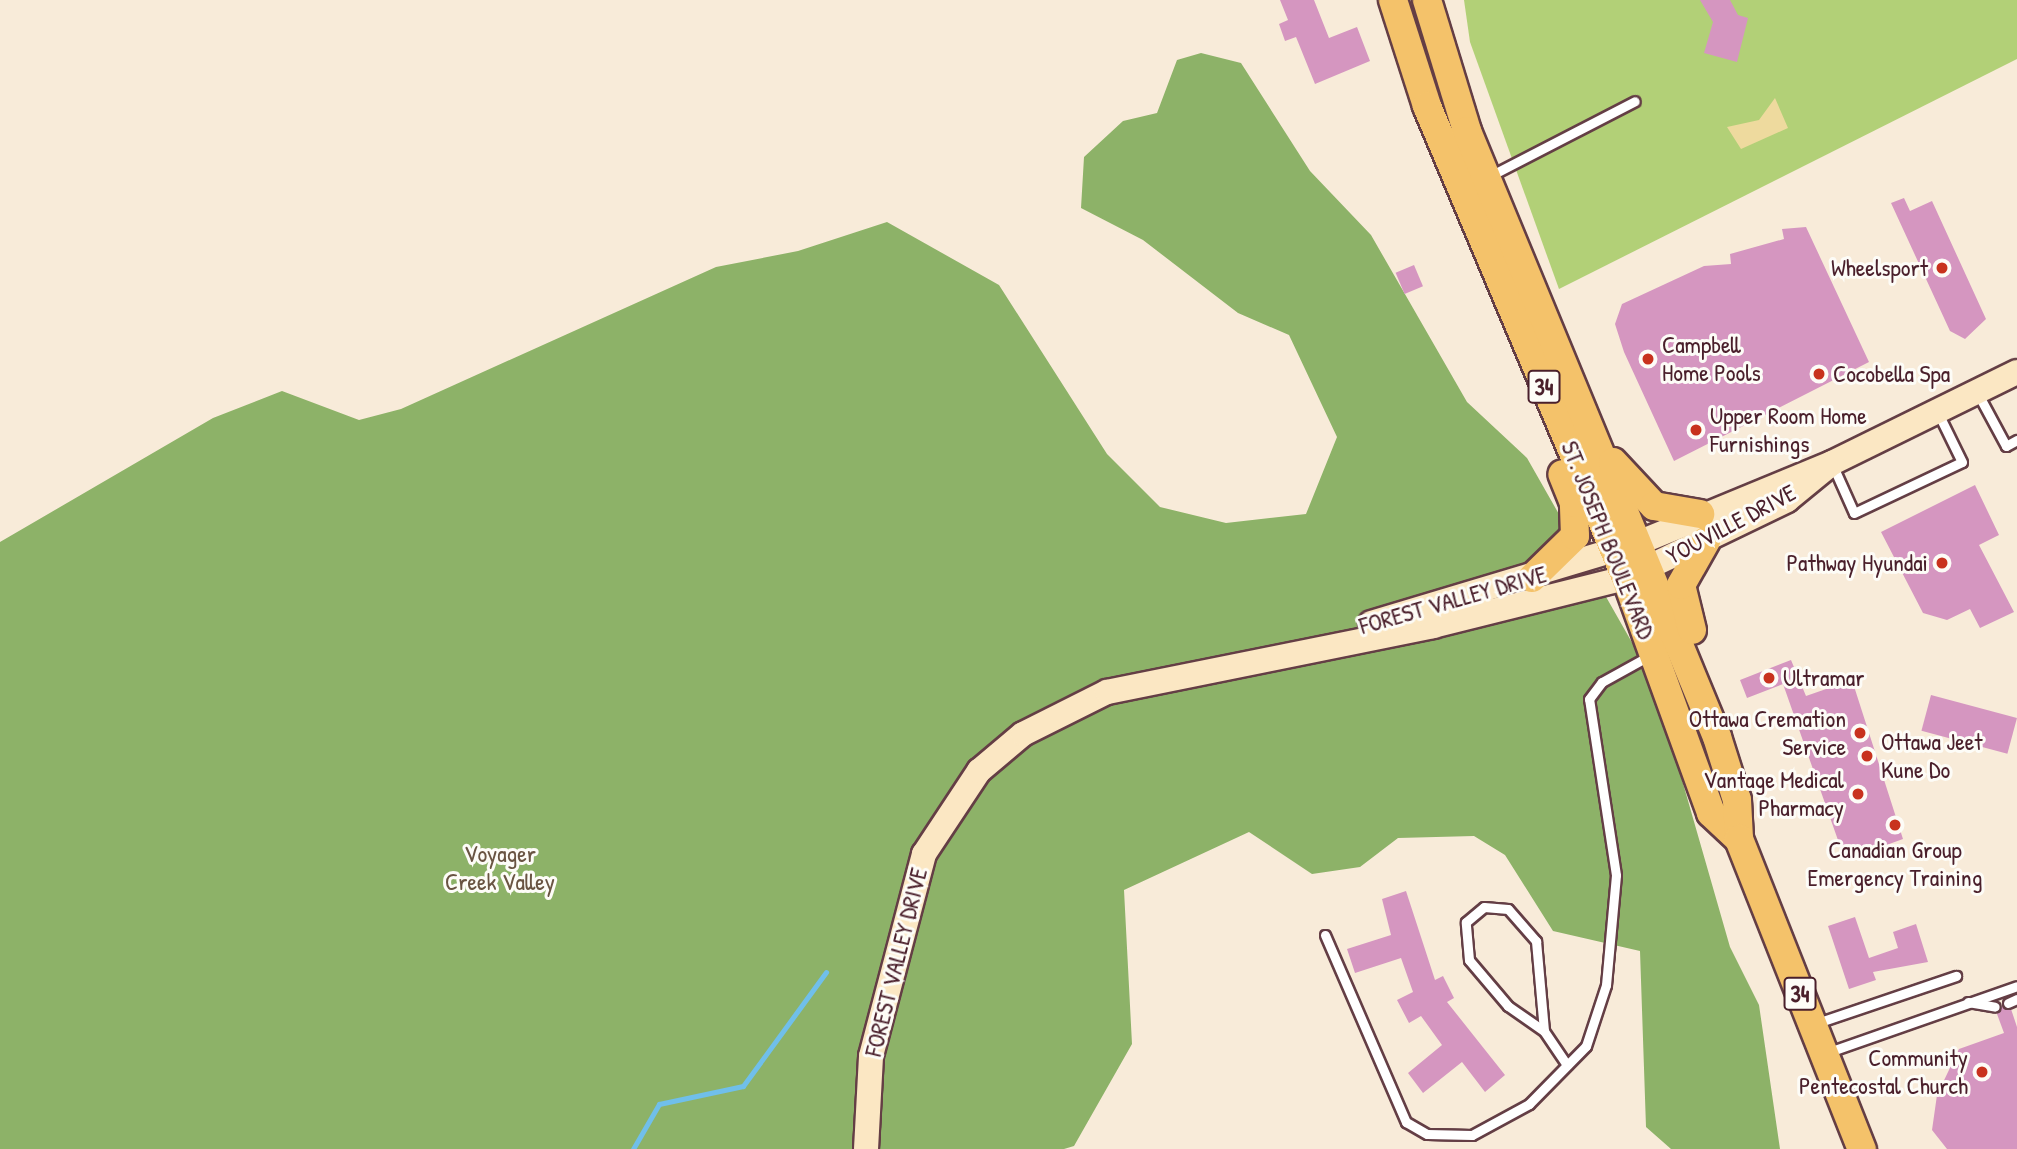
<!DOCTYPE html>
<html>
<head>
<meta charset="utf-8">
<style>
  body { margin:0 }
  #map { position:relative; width:2017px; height:1149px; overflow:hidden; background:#f8ebd9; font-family:"Patrick Hand",sans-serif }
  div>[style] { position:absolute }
  .green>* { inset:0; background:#b2d077 }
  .forest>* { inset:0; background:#8db268 }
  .sand>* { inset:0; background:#eeda9e }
  .stream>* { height:5px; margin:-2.5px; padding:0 2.5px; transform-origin:2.5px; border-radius:2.5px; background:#70bfea }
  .building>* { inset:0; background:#d596c0; transform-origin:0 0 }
  .roads { filter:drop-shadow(2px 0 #643e45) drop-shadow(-2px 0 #643e45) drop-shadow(0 2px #643e45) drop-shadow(0 -2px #643e45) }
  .lane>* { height:9px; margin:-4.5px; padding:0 4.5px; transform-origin:4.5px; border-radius:4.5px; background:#fff }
  .secondary>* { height:24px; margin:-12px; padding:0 12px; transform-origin:12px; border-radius:12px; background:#fbe7c3 }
  .primary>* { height:28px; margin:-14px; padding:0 14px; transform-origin:14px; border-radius:14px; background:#f4c26a }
  .dots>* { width:19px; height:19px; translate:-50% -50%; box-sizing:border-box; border:4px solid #fdfcf7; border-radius:50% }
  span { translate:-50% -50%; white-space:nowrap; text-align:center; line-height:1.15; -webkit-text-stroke:6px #fdfcf7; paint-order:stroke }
  .shield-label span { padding:2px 5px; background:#fdfcf7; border:2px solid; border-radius:5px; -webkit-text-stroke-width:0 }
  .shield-label { font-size:23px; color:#4a1f2b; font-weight:700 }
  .poi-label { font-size:24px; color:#4a1f2b }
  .right { translate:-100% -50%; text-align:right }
  .left { translate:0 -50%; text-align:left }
  .street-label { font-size:24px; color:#4a1f2b }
  .park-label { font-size:24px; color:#695442 }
</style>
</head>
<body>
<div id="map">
  <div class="green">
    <i style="clip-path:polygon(1464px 0,2017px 0,2017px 59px,1559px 289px,1470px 42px)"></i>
  </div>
  <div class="forest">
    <i style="clip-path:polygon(1201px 53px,1241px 63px,1310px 171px,1371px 235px,1467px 402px,1527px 458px,1634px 646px,1672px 745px,1730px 947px,1759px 1005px,1780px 1149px,1671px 1149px,1646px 1127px,1640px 951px,1553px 931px,1505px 855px,1474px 836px,1398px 838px,1360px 867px,1312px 874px,1249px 832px,1124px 890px,1132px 1044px,1074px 1146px,1064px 1149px,0 1149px,0 542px,213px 418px,282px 391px,359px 420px,401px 409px,716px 267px,798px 251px,887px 222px,999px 285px,1107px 454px,1160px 507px,1226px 523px,1306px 514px,1337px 437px,1289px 335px,1238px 313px,1143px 240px,1081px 208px,1084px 157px,1123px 121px,1157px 113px,1177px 60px)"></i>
  </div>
  <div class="sand">
    <i style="clip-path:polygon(1775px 98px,1788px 128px,1741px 149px,1727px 127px,1759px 120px)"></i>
  </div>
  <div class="stream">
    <i style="left:633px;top:1149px;width:52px;rotate:-60deg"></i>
    <i style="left:659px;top:1104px;width:86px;rotate:-12.1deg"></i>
    <i style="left:743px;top:1086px;width:141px;rotate:-53.9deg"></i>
  </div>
  <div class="building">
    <i style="clip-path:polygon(1280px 0,1314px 0,1329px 38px,1357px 27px,1370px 61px,1315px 84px,1296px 37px,1285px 41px,1279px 24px,1288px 20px)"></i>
    <i style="clip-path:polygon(1700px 0,1730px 0,1738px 15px,1748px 18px,1737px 62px,1704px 53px,1713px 22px)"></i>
    <i style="clip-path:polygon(1904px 198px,1910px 211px,1932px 201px,1986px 319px,1965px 339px,1950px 331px,1891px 203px)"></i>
    <i style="clip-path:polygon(1806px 227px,1869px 362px,1674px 461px,1624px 352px,1615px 324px,1622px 304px,1704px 266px,1731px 264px,1730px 254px,1784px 239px,1782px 229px)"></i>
    <i style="left:1414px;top:265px;width:23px;height:20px;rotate:67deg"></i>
    <i style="clip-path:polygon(1975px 485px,1999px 535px,1979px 545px,2014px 612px,1980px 628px,1970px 609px,1947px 620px,1923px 613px,1881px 532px)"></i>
    <i style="clip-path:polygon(1791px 660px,1806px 696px,1852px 680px,1903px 839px,1845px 860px,1783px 684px,1747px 698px,1740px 680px)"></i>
    <i style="left:1931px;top:695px;width:89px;height:37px;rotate:15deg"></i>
    <i style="clip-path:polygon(1406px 891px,1435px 980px,1443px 976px,1454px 998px,1447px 1002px,1505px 1075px,1485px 1092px,1462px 1062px,1423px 1093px,1408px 1073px,1442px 1045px,1421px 1016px,1409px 1023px,1397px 1000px,1413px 992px,1401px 958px,1355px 973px,1347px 949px,1391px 935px,1382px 899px)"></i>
    <i style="clip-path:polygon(1855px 917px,1869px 958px,1898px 948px,1893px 932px,1916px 924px,1928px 962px,1873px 972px,1876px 980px,1849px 989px,1828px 926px)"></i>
    <i style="clip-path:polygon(2002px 1006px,2011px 1009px,2017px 1027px,2017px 1149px,1947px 1149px,1932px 1130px,1937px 1095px,1959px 1049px,2004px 1033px,1997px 1014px)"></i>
  </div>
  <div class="roads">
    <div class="lane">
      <i style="left:1488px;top:177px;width:165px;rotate:-27.3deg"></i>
      <i style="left:1978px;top:394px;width:59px;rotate:61.7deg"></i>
      <i style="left:2006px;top:446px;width:13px;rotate:-29deg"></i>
      <i style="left:1833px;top:466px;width:51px;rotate:65.9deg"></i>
      <i style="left:1854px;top:513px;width:119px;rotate:-25.3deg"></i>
      <i style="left:1962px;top:462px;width:55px;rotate:-116.1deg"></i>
      <i style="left:1325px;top:935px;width:204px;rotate:66.6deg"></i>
      <i style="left:1406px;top:1122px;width:24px;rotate:30deg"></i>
      <i style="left:1427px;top:1134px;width:45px;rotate:1.3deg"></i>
      <i style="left:1472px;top:1135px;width:65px;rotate:-28.5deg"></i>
      <i style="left:1529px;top:1104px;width:81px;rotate:-45.5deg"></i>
      <i style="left:1586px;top:1046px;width:64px;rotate:-71.8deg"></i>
      <i style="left:1606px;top:985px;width:110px;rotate:-84.8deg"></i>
      <i style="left:1616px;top:875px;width:178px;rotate:-98.7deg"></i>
      <i style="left:1589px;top:699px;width:21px;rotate:-53deg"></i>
      <i style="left:1602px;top:682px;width:54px;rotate:-29deg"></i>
      <i style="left:1968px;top:1002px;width:27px;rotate:10deg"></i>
      <i style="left:2008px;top:1003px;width:10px;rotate:-24deg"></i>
      <i style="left:1817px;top:1023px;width:147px;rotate:-18.7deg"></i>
      <i style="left:1544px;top:1031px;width:44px;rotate:-145.2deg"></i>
      <i style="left:1508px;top:1006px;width:60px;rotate:-130.3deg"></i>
      <i style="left:1469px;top:960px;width:38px;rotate:-95deg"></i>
      <i style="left:1466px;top:922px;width:23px;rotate:-40deg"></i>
      <i style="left:1484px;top:907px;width:24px;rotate:5deg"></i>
      <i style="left:1508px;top:909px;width:43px;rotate:48.8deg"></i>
      <i style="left:1536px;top:941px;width:90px;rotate:84.9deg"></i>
      <i style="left:1544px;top:1031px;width:41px;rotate:55.9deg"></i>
      <i style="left:1826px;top:1053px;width:202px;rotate:-19.3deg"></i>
    </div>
    <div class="secondary">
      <i style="left:1371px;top:623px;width:279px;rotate:-16.7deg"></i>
      <i style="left:1638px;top:543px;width:210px;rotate:-22.4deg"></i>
      <i style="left:1832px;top:463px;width:206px;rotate:-26.2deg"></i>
      <i style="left:866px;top:1149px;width:93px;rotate:-86.9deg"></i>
      <i style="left:871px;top:1056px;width:209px;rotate:-75.3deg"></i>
      <i style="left:924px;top:854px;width:100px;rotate:-56.5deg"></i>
      <i style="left:979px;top:771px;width:57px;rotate:-40.1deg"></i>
      <i style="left:1023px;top:734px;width:94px;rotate:-26.6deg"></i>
      <i style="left:1107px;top:692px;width:333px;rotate:-11.4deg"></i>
      <i style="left:1433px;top:626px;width:199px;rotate:-14deg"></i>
      <i style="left:1626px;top:578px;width:179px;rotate:-25.8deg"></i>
      <i style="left:1787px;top:500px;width:58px;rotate:-39.4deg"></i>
    </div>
    <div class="primary">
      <i style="left:1393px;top:0;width:111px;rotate:72.2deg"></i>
      <i style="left:1427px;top:106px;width:512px;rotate:67.14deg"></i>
      <i style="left:1626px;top:578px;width:250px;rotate:70.1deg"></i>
      <i style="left:1711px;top:813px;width:38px;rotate:43deg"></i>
      <i style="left:1427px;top:0;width:137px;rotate:73deg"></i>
      <i style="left:1467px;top:131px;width:656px;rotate:67.58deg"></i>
      <i style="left:1717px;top:737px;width:66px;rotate:72.4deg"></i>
      <i style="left:1737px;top:800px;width:39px;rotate:87deg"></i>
      <i style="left:1739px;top:839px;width:334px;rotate:68.4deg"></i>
      <i style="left:1613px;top:462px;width:60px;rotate:47deg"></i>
      <i style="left:1654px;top:506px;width:47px;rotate:9.9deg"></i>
      <i style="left:1532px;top:578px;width:60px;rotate:-44.3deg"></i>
      <i style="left:1575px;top:536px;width:33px;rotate:-92deg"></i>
      <i style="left:1574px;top:503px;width:31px;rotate:-112deg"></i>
      <i style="left:1692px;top:630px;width:46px;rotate:-103.7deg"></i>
      <i style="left:1681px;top:585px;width:51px;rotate:-60.4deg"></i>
    </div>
  </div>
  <div class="dots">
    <i style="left:1942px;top:268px;background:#c8321e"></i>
    <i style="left:1648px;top:359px;background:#c8321e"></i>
    <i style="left:1819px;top:374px;background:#c8321e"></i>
    <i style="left:1696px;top:430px;background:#c8321e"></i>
    <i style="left:1942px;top:563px;background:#c8321e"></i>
    <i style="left:1769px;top:678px;background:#c8321e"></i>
    <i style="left:1860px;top:733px;background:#c8321e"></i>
    <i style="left:1867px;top:756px;background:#c8321e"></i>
    <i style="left:1858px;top:794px;background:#c8321e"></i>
    <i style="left:1895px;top:825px;background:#c8321e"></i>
    <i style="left:1982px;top:1072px;background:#c8321e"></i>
  </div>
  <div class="shield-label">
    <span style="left:1544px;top:387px">34</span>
    <span style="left:1800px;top:994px">34</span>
  </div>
  <div class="poi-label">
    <span class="right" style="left:1928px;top:268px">Wheelsport</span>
    <span class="left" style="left:1662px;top:359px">Campbell<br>Home Pools</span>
    <span class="left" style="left:1833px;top:374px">Cocobella Spa</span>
    <span class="left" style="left:1710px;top:430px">Upper Room Home<br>Furnishings</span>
    <span class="right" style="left:1928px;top:563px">Pathway Hyundai</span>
    <span class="left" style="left:1783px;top:678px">Ultramar</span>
    <span class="right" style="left:1846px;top:733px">Ottawa Cremation<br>Service</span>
    <span class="left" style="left:1881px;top:756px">Ottawa Jeet<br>Kune Do</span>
    <span class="right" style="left:1844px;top:794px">Vantage Medical<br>Pharmacy</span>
    <span style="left:1895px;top:864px">Canadian Group<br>Emergency Training</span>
    <span class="right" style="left:1968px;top:1072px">Community<br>Pentecostal Church</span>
  </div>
  <div class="street-label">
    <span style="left:1731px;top:524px;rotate:-28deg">YOUVILLE DRIVE</span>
    <span style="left:1608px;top:540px;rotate:68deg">ST. JOSEPH BOULEVARD</span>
    <span style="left:1453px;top:600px;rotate:-16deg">FOREST VALLEY DRIVE</span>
    <span style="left:896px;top:962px;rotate:-76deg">FOREST VALLEY DRIVE</span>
  </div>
  <div class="park-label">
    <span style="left:500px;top:868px">Voyager<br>Creek Valley</span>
  </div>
</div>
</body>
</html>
